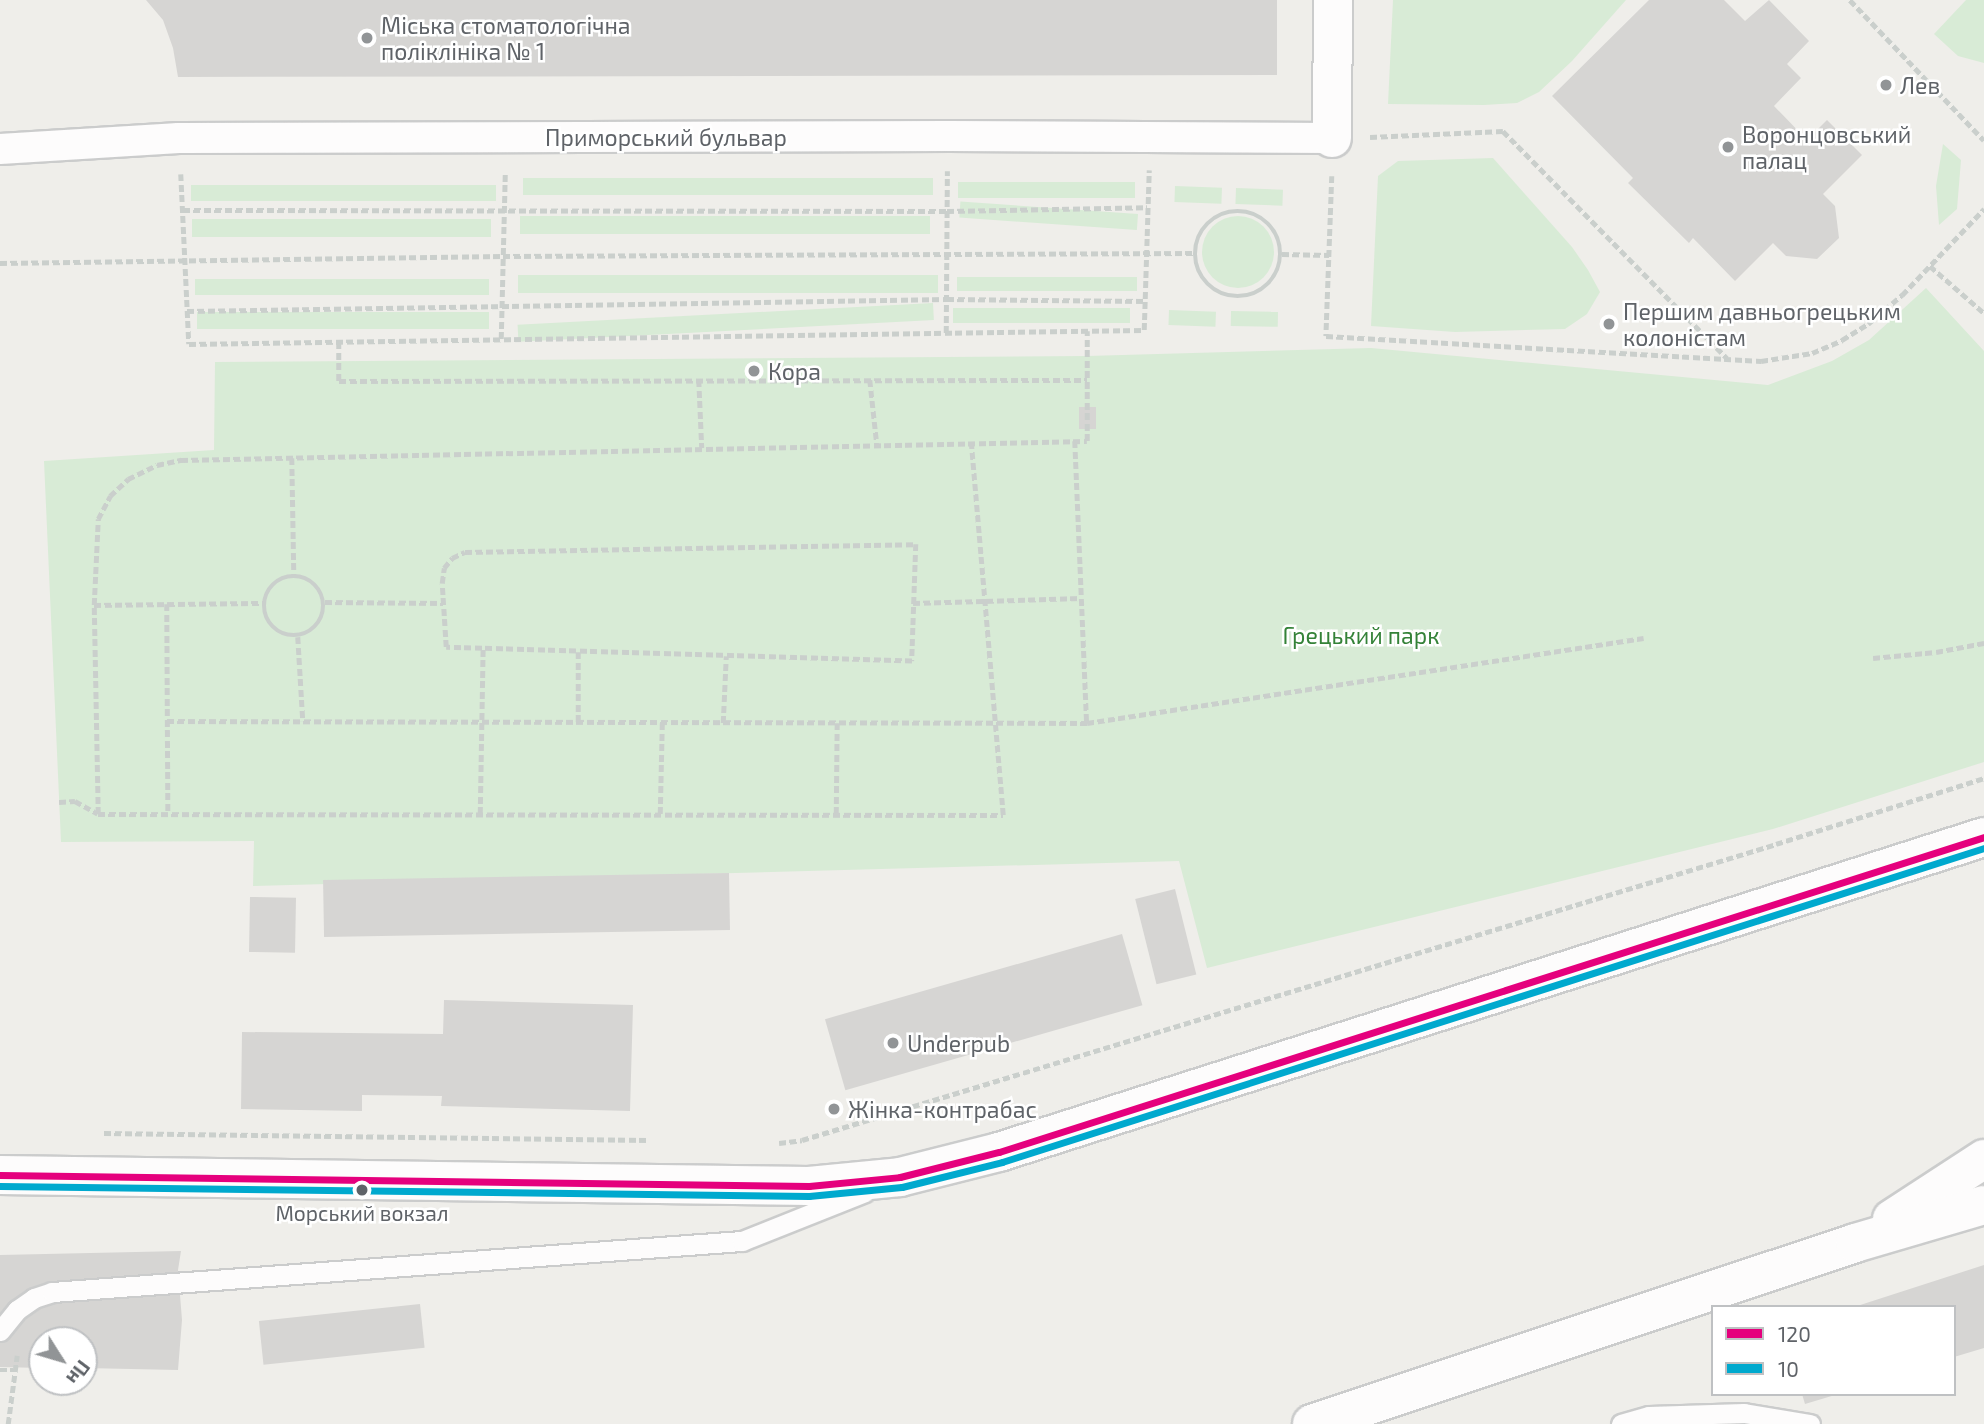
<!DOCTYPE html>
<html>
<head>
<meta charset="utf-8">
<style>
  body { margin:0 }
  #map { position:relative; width:1984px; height:1424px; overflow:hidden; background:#efeeea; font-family:"Exo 2",sans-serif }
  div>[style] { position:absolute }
  .green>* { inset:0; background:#d8ebd6; transform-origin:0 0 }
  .round { border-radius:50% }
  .building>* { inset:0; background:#d6d5d3; transform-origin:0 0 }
  .path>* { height:4.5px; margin-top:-2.25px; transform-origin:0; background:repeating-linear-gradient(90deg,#cacfcc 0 7px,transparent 0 10.5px) }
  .path>.ring { margin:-2.25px; padding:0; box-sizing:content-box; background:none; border:4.5px solid #cacfcc; border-radius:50% }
  .roads { filter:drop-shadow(2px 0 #cbcccc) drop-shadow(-2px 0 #cbcccc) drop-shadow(0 2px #cbcccc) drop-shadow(0 -2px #cbcccc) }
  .service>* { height:19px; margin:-9.5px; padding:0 9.5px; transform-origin:9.5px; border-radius:9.5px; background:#fdfcfc }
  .pedestrian>* { height:30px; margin:-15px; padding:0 15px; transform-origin:15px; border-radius:15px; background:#fdfcfc }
  .minor>* { height:38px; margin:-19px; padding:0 19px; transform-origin:19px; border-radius:19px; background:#fdfcfc }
  .secondary>* { height:38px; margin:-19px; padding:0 19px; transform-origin:19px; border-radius:19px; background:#fdfcfc }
  .bus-1>* { height:7px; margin:-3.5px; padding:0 3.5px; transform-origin:3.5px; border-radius:3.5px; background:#e5007d }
  .bus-2>* { height:7px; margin:-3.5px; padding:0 3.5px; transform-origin:3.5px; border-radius:3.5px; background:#00a9ce }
  .dots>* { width:19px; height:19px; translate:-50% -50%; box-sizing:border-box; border:4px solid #fff; border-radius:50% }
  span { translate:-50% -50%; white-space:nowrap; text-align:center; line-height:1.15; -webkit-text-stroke:5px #fff; paint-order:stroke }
  .bus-label { font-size:21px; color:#5f6368 }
  .poi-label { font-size:23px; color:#5f6368 }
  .left { translate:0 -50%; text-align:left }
  .street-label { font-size:23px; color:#5f6368 }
  .park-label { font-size:23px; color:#348238 }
  .legend { position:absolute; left:1711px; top:1305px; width:245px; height:91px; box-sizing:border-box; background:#fff; border:2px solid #bfc1c3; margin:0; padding:9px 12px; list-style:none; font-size:21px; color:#5f6368 }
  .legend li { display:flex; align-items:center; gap:14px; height:35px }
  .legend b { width:35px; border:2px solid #bfc1c3 }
  .north { position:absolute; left:28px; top:1326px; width:70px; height:70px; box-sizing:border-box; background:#fff; border:2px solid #bfc1c3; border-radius:50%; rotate:127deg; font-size:19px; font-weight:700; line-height:28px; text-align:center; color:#5f6368 }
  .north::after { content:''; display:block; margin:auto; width:24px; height:32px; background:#919496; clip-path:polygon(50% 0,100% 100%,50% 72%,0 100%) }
</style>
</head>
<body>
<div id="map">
  <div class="green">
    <i style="clip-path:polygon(1393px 0,1626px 0,1572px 61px,1539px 92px,1517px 103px,1484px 105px,1388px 104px)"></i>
    <i style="clip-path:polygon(1966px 0,1984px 0,1984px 63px,1958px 56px,1934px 34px)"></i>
    <i style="clip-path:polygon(1943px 144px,1961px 160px,1957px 209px,1939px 225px,1936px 186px)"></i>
    <i style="clip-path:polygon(1493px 158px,1572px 247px,1588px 270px,1600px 292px,1587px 314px,1565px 329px,1455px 332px,1371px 326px,1378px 176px,1398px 161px)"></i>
    <i style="left:933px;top:178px;width:17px;height:410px;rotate:90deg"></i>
    <i style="left:1135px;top:182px;width:16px;height:177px;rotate:90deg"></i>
    <i style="left:496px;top:185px;width:16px;height:305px;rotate:90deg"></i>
    <i style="left:1175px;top:186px;width:47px;height:16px;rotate:2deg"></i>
    <i style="left:1236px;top:188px;width:47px;height:16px;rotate:2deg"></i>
    <i style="left:1138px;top:214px;width:16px;height:178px;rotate:94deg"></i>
    <i style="left:930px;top:216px;width:18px;height:410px;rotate:90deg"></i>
    <i class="round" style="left:1202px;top:216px;width:72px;height:72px"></i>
    <i style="left:491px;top:219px;width:18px;height:299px;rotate:90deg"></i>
    <i style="left:938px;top:275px;width:18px;height:420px;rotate:90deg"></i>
    <i style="left:957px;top:277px;width:180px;height:14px"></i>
    <i style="left:489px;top:279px;width:16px;height:294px;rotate:90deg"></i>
    <i style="clip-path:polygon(1926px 288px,1984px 351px,1984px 762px,1773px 829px,1207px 968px,1179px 861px,253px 886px,254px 841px,61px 842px,44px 461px,214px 450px,215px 362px,1087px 356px,1371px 348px,1768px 385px,1832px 361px,1869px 340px)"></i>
    <i style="left:933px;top:303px;width:17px;height:416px;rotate:87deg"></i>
    <i style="left:1130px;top:308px;width:15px;height:177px;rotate:90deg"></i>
    <i style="left:1169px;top:310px;width:47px;height:15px;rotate:2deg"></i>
    <i style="left:1231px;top:311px;width:47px;height:15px;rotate:1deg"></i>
    <i style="left:489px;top:312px;width:17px;height:292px;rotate:90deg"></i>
  </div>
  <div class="building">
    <i style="clip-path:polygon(146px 0,1277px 0,1277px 75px,178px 77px,173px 48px,163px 20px)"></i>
    <i style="clip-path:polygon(1649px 0,1724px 0,1745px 21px,1769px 0,1809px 41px,1787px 64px,1801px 78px,1774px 106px,1807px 140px,1827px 120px,1862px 155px,1823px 194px,1835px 206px,1839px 238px,1817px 259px,1786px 256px,1773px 243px,1735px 281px,1693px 238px,1689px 243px,1628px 183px,1633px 178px,1552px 96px)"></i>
    <i style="left:1079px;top:407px;width:17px;height:22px"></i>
    <i style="left:729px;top:873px;width:57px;height:406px;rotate:89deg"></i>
    <i style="left:1175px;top:889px;width:88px;height:41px;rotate:76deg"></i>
    <i style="left:250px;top:897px;width:46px;height:55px;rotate:1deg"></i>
    <i style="left:1122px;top:934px;width:74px;height:309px;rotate:74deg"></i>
    <i style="clip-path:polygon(444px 1000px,633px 1005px,630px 1111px,441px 1106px,442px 1096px,362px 1095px,362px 1111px,241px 1109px,242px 1032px,443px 1034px)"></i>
    <i style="clip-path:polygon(181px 1251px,178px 1270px,182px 1320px,178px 1370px,84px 1368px,84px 1340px,42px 1340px,42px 1368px,0 1367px,0 1255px)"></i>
    <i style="clip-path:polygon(1984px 1265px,1984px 1348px,1954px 1357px,1954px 1307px,1854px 1307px)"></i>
    <i style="left:420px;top:1304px;width:44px;height:162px;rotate:84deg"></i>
    <i style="clip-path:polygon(1802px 1394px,1835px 1394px,1835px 1395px,1805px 1404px)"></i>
  </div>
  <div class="path">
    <i style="left:1850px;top:0;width:194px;rotate:46.3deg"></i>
    <i style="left:1370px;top:137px;width:133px;rotate:-2.6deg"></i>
    <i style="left:1503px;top:131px;width:319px;rotate:45.4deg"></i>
    <i style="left:181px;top:174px;width:170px;rotate:87.3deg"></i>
    <i style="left:189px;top:344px;width:955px;rotate:-0.84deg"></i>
    <i style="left:1144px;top:330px;width:160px;rotate:-88.2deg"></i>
    <i style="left:1332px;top:176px;width:160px;rotate:92.1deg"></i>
    <i style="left:1326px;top:336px;width:436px;rotate:3.3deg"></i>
    <i style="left:1761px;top:361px;width:52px;rotate:-8.9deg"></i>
    <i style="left:1812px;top:353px;width:33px;rotate:-23deg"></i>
    <i style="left:1842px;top:340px;width:31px;rotate:-32deg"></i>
    <i style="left:1868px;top:324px;width:45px;rotate:-40.5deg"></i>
    <i style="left:1902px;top:295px;width:119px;rotate:-46.4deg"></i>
    <i style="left:183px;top:210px;width:764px;rotate:0.07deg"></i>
    <i style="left:947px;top:211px;width:200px;rotate:-1.1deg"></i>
    <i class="ring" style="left:1195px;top:211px;width:81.5px;height:81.5px"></i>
    <i style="left:1282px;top:254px;width:47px;rotate:1.2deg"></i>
    <i style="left:0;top:263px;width:503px;rotate:-0.8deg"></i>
    <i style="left:503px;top:256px;width:692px;rotate:-0.25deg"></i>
    <i style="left:1930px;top:266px;width:72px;rotate:41deg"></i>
    <i style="left:187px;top:311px;width:760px;rotate:-0.9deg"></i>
    <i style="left:947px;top:299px;width:198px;rotate:0.6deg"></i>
    <i style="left:946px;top:333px;width:162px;rotate:-89.6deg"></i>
    <i style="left:501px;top:339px;width:166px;rotate:-88.6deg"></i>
    <i style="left:339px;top:342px;width:39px;rotate:90deg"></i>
    <i style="left:339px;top:381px;width:748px;rotate:-0.08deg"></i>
    <i style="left:699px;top:380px;width:68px;rotate:87.5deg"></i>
    <i style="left:870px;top:380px;width:64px;rotate:83.8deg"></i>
    <i style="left:1075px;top:441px;width:282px;rotate:87.6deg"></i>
    <i style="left:292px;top:458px;width:118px;rotate:89deg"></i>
    <i style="left:916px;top:544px;width:117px;rotate:92deg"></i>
    <i style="left:912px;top:661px;width:466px;rotate:-178.3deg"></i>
    <i style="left:446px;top:647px;width:64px;rotate:-93.6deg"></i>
    <i style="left:442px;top:583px;width:15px;rotate:-82deg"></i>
    <i style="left:444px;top:568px;width:13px;rotate:-51deg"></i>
    <i style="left:452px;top:558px;width:14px;rotate:-25deg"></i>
    <i style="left:465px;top:552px;width:451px;rotate:-1deg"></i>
    <i class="ring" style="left:264px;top:576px;width:55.5px;height:55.5px"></i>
    <i style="left:325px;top:602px;width:118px;rotate:0.5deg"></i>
    <i style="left:913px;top:603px;width:168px;rotate:-1.7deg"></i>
    <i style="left:167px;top:604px;width:209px;rotate:89.7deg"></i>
    <i style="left:94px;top:605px;width:170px;rotate:-0.7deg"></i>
    <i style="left:298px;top:637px;width:84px;rotate:86.6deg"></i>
    <i style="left:1873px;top:658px;width:63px;rotate:-5.4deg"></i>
    <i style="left:1936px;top:652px;width:49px;rotate:-10.6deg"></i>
    <i style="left:167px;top:721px;width:920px;rotate:0.12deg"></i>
    <i style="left:1087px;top:723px;width:563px;rotate:-8.68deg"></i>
    <i style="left:578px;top:722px;width:70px;rotate:-90deg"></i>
    <i style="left:723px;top:723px;width:67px;rotate:-87.4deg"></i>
    <i style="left:59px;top:802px;width:16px;rotate:-4deg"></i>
    <i style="left:75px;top:801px;width:26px;rotate:29deg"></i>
    <i style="left:98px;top:814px;width:905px;rotate:0.06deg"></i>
    <i style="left:1003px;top:815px;width:374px;rotate:-94.9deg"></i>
    <i style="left:98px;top:814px;width:209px;rotate:-91.1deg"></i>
    <i style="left:94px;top:605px;width:86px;rotate:-87.3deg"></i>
    <i style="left:98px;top:519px;width:26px;rotate:-62deg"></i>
    <i style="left:110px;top:496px;width:25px;rotate:-43deg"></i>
    <i style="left:128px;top:479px;width:32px;rotate:-26deg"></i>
    <i style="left:157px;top:465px;width:25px;rotate:-12deg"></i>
    <i style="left:181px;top:460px;width:906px;rotate:-1.2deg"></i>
    <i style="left:1087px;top:441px;width:110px;rotate:-90deg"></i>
    <i style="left:480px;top:814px;width:165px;rotate:-89deg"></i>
    <i style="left:660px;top:814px;width:91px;rotate:-88.7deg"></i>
    <i style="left:836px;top:814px;width:91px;rotate:-89.4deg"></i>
    <i style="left:104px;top:1133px;width:544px;rotate:0.74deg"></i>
    <i style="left:779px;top:1143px;width:23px;rotate:-7deg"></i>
    <i style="left:802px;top:1140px;width:1018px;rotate:-16.9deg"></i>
    <i style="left:1776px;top:844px;width:218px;rotate:-17.6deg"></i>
    <i style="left:0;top:1370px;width:13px"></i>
    <i style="left:8px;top:1424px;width:69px;rotate:-82.5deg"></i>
  </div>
  <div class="roads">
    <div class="service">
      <i style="left:0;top:1331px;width:27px;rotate:-51deg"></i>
      <i style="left:17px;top:1310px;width:21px;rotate:-35deg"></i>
      <i style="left:34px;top:1298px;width:19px;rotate:-18deg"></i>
      <i style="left:52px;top:1292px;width:692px;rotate:-4.23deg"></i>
      <i style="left:742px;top:1241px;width:132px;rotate:-21.7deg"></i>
      <i style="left:1621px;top:1424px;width:29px;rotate:-16deg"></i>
      <i style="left:1649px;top:1416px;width:95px;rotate:-1.8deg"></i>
      <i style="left:1744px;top:1413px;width:67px;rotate:9.5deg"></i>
    </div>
    <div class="pedestrian">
      <i style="left:0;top:149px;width:179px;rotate:-3.5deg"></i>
      <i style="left:179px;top:138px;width:769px;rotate:-0.15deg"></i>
      <i style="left:948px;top:136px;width:384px;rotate:0.3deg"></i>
    </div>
    <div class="minor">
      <i style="left:1332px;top:138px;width:138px;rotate:-89.6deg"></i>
      <i style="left:1892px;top:1219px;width:110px;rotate:-33.1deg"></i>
      <i style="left:1312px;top:1424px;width:572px;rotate:-18.43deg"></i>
      <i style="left:1855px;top:1243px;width:134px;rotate:-16.4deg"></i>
    </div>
    <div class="secondary">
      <i style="left:0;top:1175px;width:809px;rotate:0.78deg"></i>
      <i style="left:809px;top:1186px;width:91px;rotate:-5.6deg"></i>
      <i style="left:900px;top:1177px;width:102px;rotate:-14.2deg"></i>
      <i style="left:999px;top:1152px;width:1034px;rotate:-17.73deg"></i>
    </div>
  </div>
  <div class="bus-1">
    <i style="left:0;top:1175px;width:809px;rotate:0.78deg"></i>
    <i style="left:809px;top:1186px;width:91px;rotate:-5.6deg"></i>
    <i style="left:900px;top:1177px;width:102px;rotate:-14.2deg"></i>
    <i style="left:999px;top:1152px;width:1034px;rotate:-17.73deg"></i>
  </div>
  <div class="bus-2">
    <i style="left:0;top:1186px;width:809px;rotate:0.71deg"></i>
    <i style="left:809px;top:1196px;width:93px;rotate:-5.5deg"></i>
    <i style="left:902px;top:1187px;width:103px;rotate:-14deg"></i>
    <i style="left:1002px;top:1162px;width:1031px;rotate:-17.73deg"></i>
  </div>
  <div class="dots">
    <i style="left:367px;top:38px;background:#919496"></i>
    <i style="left:1886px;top:85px;background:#919496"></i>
    <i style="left:1728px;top:147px;background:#919496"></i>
    <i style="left:1609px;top:324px;background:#919496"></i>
    <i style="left:754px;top:371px;background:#919496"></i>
    <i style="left:893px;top:1043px;background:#919496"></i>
    <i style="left:834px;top:1109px;background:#919496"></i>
    <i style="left:362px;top:1190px;background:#5f6368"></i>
  </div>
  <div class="bus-label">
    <span style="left:362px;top:1213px">Морський вокзал</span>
  </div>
  <div class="poi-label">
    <span class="left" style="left:381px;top:38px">Міська стоматологічна<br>поліклініка № 1</span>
    <span class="left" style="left:1900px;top:85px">Лев</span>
    <span class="left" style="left:1742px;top:147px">Воронцовський<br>палац</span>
    <span class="left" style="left:1623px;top:324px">Першим давньогрецьким<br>колоністам</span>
    <span class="left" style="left:768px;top:371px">Кора</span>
    <span class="left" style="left:907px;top:1043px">Underpub</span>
    <span class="left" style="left:848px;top:1109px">Жінка-контрабас</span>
  </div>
  <div class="street-label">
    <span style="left:666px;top:137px">Приморський бульвар</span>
  </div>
  <div class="park-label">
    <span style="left:1361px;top:635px">Грецький парк</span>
  </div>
  <ul class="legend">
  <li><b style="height:9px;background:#e5007d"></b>120</li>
  <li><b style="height:9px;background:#00a9ce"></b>10</li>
  </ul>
  <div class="north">Пн</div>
</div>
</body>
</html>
